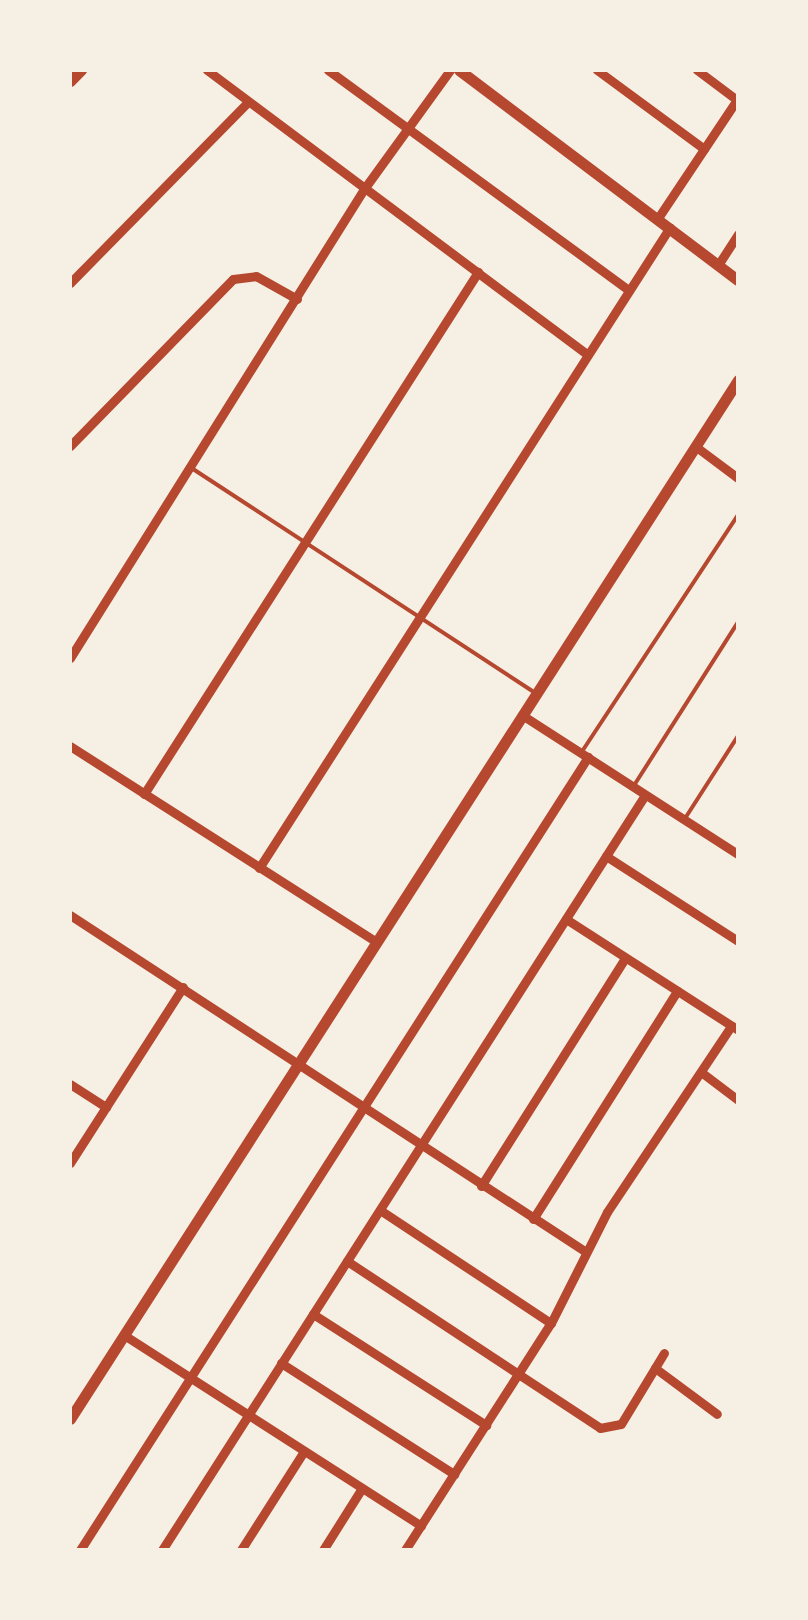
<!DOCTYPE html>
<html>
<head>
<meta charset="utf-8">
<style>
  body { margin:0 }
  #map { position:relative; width:808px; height:1620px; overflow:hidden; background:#f6efe4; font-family:Roboto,sans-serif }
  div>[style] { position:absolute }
  .service>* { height:4px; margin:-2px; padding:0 2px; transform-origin:2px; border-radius:2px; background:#b5482f }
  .minor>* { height:9px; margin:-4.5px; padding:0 4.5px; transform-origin:4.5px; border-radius:4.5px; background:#b5482f }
  .tertiary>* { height:11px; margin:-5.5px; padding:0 5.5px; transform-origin:5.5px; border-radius:5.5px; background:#b5482f }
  span { translate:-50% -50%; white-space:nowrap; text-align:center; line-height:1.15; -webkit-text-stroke:10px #f6efe4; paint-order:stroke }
  .frame { position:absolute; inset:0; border:72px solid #f6efe4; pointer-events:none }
</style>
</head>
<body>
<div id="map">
  <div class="service">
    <i style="left:193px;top:469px;width:405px;rotate:33.2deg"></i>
    <i style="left:581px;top:753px;width:285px;rotate:-56.6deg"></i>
    <i style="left:633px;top:787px;width:196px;rotate:-57.5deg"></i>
    <i style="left:684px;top:820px;width:100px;rotate:-57.3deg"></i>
  </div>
  <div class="minor">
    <i style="left:207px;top:70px;width:474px;rotate:36.8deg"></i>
    <i style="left:328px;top:70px;width:373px;rotate:36.2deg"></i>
    <i style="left:597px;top:70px;width:133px;rotate:36.4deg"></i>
    <i style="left:697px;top:70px;width:50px;rotate:36.9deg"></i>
    <i style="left:658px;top:218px;width:144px;rotate:-56.3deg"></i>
    <i style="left:718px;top:265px;width:37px;rotate:-57deg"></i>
    <i style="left:70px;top:283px;width:254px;rotate:-45.5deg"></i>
    <i style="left:70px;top:446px;width:233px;rotate:-45.7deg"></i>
    <i style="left:233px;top:279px;width:23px;rotate:-7deg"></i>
    <i style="left:256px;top:276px;width:47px;rotate:29.3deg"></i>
    <i style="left:695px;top:446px;width:54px;rotate:36.7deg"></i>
    <i style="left:70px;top:658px;width:554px;rotate:-57.92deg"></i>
    <i style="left:364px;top:189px;width:147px;rotate:-54.1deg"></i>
    <i style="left:522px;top:715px;width:257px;rotate:32.8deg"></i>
    <i style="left:70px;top:746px;width:363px;rotate:32.6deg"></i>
    <i style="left:144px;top:794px;width:620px;rotate:-57.39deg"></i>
    <i style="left:606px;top:856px;width:157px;rotate:32.8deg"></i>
    <i style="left:259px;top:868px;width:761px;rotate:-57.33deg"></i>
    <i style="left:70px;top:915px;width:616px;rotate:33.15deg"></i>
    <i style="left:566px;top:919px;width:205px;rotate:32.8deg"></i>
    <i style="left:701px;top:1072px;width:46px;rotate:37.1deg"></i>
    <i style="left:70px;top:1084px;width:43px;rotate:32.6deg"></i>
    <i style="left:70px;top:1163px;width:209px;rotate:-57.3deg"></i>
    <i style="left:481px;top:1186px;width:270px;rotate:-57.7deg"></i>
    <i style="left:380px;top:1210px;width:205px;rotate:33.5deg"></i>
    <i style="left:533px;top:1219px;width:270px;rotate:-57.7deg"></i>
    <i style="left:347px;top:1261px;width:303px;rotate:33.4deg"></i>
    <i style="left:600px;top:1428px;width:21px;rotate:-11deg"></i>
    <i style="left:621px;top:1424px;width:83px;rotate:-58.8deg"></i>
    <i style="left:313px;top:1314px;width:206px;rotate:32.7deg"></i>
    <i style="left:124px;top:1335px;width:353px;rotate:32.7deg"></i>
    <i style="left:281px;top:1363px;width:206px;rotate:32.7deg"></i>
    <i style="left:655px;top:1368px;width:77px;rotate:36.6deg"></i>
    <i style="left:80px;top:1550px;width:942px;rotate:-57.36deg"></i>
    <i style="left:162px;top:1550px;width:896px;rotate:-57.39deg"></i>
    <i style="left:241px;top:1550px;width:117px;rotate:-57.5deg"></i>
    <i style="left:323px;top:1550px;width:73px;rotate:-57.8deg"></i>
    <i style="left:405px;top:1550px;width:270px;rotate:-57.3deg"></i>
    <i style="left:551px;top:1323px;width:124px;rotate:-63.2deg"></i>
    <i style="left:607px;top:1212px;width:224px;rotate:-56.3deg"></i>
  </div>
  <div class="tertiary">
    <i style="left:459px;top:70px;width:349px;rotate:37deg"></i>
    <i style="left:70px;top:81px;width:16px;rotate:-45deg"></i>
    <i style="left:70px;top:1419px;width:1235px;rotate:-57.26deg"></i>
  </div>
  <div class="frame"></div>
</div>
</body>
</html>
